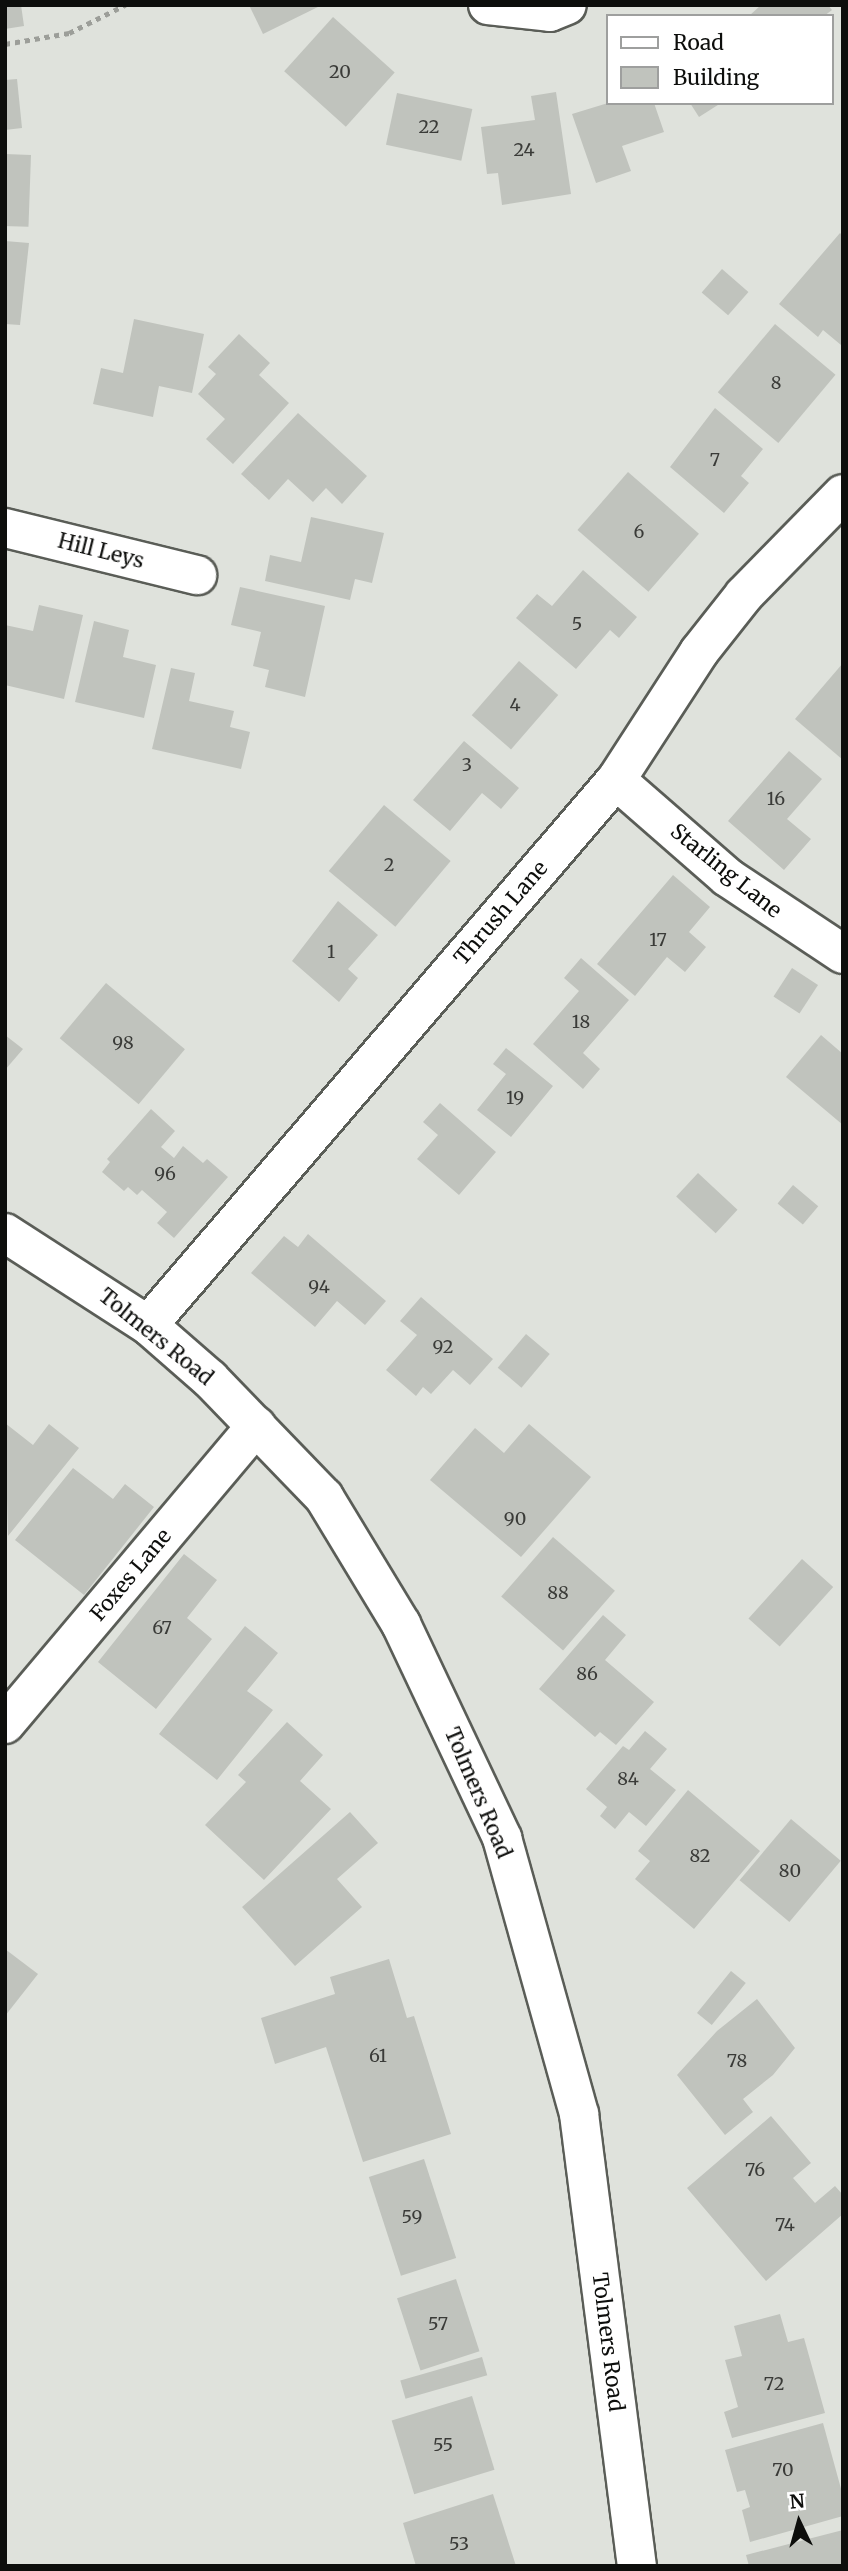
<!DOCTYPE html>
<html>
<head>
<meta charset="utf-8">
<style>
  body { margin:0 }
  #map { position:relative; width:848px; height:2571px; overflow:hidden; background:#dfe2dc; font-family:Merriweather,serif }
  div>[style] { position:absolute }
  .building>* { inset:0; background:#c0c3bd; transform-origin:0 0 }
  .path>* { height:4.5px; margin-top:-2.25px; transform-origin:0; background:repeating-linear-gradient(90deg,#9c9e99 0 5px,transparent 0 10px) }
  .roads { filter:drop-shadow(2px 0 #5a5d57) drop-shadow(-2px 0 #5a5d57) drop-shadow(0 2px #5a5d57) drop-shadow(0 -2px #5a5d57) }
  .minor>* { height:38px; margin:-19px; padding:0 19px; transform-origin:19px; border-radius:19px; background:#fff }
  span { translate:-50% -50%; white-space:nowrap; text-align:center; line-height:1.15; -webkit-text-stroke:7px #fff; paint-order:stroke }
  .number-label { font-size:18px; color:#3a3b38 }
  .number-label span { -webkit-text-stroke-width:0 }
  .street-label { font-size:21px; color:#0d0e0c }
  .frame { position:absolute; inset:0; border:7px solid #0d0e0c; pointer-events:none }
  .legend { position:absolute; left:606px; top:14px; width:228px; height:91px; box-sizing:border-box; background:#fff; border:2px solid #9e9f9e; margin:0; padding:9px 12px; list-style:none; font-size:21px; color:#0d0e0c }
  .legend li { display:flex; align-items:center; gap:14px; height:35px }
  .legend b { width:35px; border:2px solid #9e9f9e }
  .north { position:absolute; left:764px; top:2487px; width:70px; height:70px; -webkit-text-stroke:5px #fff; paint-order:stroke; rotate:355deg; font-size:19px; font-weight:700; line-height:28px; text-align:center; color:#0d0e0c }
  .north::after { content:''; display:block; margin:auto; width:24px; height:32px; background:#0d0e0c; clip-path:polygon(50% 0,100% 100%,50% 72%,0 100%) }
</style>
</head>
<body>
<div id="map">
  <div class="building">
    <i style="clip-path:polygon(5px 5px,21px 5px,24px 26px,5px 29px)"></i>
    <i style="clip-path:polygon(249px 5px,322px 5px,263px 34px)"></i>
    <i style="clip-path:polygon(761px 5px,828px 5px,832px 10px,824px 16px,749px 16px)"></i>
    <i style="left:333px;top:17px;width:83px;height:73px;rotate:42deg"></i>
    <i style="clip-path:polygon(17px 79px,22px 128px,5px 130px,5px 80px)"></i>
    <i style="clip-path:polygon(556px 92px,571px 194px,502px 205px,498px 173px,487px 174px,481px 127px,535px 120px,531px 96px)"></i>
    <i style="left:397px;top:93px;width:77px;height:53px;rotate:12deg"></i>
    <i style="clip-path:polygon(608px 103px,654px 103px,664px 132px,622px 146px,631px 171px,596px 183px,572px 114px)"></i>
    <i style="clip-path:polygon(690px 103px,721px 103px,699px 117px)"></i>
    <i style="left:5px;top:154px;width:26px;height:72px;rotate:2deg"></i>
    <i style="clip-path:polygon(840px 233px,843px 236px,841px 345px,823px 330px,818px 337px,779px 304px)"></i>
    <i style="clip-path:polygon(5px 241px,29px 243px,20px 325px,5px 324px)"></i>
    <i style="left:722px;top:269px;width:35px;height:31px;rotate:41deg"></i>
    <i style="clip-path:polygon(134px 319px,204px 334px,192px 393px,159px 386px,153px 417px,93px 404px,101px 368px,123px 373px)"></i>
    <i style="left:775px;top:324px;width:79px;height:89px;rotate:40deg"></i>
    <i style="clip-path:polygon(239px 334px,270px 363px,259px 375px,289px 403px,233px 464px,206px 439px,225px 419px,198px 394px,216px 374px,208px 367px)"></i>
    <i style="clip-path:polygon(715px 408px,763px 449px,741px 476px,749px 483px,724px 513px,670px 467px)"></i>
    <i style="clip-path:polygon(298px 413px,367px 476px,342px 504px,326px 488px,313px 502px,288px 479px,269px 500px,241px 474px)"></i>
    <i style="left:628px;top:472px;width:94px;height:77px;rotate:41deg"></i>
    <i style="clip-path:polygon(311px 517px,384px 533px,372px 583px,355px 579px,350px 600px,265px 581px,270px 555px,301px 562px)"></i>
    <i style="clip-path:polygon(583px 570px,637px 617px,619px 638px,610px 630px,576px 669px,516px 618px,537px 594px,552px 606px)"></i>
    <i style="clip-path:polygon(240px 587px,325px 606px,305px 697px,265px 687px,269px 670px,253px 666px,261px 632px,231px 625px)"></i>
    <i style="clip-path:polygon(39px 605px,83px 615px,64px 699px,5px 685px,5px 625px,33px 631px)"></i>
    <i style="clip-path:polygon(94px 621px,129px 630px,123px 657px,156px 665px,144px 718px,75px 702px)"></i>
    <i style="left:519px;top:661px;width:52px;height:72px;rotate:41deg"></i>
    <i style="clip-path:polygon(843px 663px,843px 760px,795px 719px)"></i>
    <i style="clip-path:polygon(171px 668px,195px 673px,189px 701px,234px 711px,230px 727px,250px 732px,241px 769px,152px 749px)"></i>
    <i style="clip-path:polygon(464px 741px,519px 788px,501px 809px,482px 793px,450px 831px,413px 800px)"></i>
    <i style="clip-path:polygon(789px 751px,822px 779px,787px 819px,811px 839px,784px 870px,728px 821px)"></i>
    <i style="left:384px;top:805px;width:87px;height:86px;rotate:40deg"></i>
    <i style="clip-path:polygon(673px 875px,710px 907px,689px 932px,706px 947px,685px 972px,667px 957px,635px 996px,597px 964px)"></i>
    <i style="clip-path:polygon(338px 901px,378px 935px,348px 969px,358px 978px,339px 1002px,292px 961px)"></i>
    <i style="clip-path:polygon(581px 958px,629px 1000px,583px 1053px,600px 1069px,583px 1089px,533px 1044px,579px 991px,564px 978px)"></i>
    <i style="left:792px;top:968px;width:31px;height:34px;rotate:33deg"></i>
    <i style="left:106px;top:983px;width:103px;height:72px;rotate:40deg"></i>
    <i style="clip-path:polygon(5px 1035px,23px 1049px,5px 1070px)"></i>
    <i style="clip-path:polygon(821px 1035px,843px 1054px,843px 1125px,786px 1077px)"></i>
    <i style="clip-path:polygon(506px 1048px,553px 1086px,511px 1137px,477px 1110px,506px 1074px,493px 1064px)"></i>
    <i style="clip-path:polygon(440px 1103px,496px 1152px,459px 1195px,417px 1159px,438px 1135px,423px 1122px)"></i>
    <i style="clip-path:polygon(151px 1109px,175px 1131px,161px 1147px,174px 1158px,183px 1146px,203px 1163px,207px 1159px,228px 1177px,174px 1238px,157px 1223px,167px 1212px,142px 1190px,137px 1195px,128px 1187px,124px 1191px,102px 1172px,110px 1162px,107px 1159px)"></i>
    <i style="left:698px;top:1173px;width:54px;height:32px;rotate:43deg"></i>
    <i style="left:793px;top:1185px;width:33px;height:24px;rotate:40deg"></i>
    <i style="clip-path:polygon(308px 1234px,386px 1301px,365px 1325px,337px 1301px,315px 1327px,251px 1273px,284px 1236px,298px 1247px)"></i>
    <i style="clip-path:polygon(421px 1297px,493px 1359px,470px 1385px,453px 1370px,431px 1394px,423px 1387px,416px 1396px,386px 1370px,417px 1335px,400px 1321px)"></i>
    <i style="left:526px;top:1334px;width:31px;height:44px;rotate:40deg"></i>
    <i style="clip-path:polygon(5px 1423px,33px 1445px,49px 1424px,79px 1448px,8px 1536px)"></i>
    <i style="clip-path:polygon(529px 1424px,591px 1477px,521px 1557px,430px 1480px,475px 1428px,504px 1453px)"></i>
    <i style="clip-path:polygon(73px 1468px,113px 1499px,125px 1484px,154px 1507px,84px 1595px,15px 1540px)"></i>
    <i style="left:553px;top:1537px;width:82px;height:79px;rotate:41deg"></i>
    <i style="clip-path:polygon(184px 1554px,217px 1580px,187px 1618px,212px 1639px,156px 1709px,98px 1662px)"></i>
    <i style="left:802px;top:1559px;width:42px;height:80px;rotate:42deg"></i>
    <i style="clip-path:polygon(603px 1615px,626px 1635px,605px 1660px,654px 1702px,616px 1745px,600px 1732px,595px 1737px,539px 1689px)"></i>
    <i style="clip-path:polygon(245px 1626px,278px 1653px,247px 1691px,273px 1710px,217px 1780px,159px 1734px)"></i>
    <i style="clip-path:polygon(287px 1722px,323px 1755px,300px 1781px,331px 1809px,264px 1880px,205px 1825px,246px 1782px,238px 1775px)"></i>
    <i style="clip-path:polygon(645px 1731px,667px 1749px,650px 1769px,676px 1790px,646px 1826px,629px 1812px,615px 1829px,600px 1816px,607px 1807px,586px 1789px,623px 1746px,629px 1750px)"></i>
    <i style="clip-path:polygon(688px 1790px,760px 1851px,694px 1929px,635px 1879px,650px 1861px,638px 1851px)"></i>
    <i style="clip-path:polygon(350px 1812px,378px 1843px,337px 1879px,362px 1907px,295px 1966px,242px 1907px)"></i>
    <i style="left:791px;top:1819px;width:65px;height:80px;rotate:40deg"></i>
    <i style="clip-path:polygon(5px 1949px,38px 1974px,5px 2016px)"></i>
    <i style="clip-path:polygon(389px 1959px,407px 2018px,414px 2016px,451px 2134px,363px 2162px,326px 2047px,275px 2064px,261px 2018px,335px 1994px,330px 1977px)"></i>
    <i style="left:731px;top:1971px;width:19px;height:54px;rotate:39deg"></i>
    <i style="clip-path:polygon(757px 1999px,795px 2048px,773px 2075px,743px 2099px,753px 2112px,725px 2135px,677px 2075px,717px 2031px)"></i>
    <i style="clip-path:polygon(771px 2116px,811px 2163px,793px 2178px,815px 2203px,835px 2186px,843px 2195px,843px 2214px,766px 2281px,687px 2188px)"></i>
    <i style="left:424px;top:2159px;width:104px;height:58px;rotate:72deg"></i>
    <i style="left:456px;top:2279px;width:76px;height:62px;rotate:72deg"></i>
    <i style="clip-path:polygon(780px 2314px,788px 2342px,804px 2338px,825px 2413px,732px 2438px,724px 2412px,738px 2407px,725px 2360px,742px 2356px,734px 2326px)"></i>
    <i style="left:482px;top:2357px;width:19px;height:85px;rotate:74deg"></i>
    <i style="left:472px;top:2396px;width:77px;height:84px;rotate:73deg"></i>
    <i style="clip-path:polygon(823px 2423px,843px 2496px,843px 2516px,750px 2542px,742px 2510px,750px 2507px,745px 2490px,737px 2492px,725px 2450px)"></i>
    <i style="clip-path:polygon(493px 2494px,516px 2566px,416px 2566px,403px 2523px)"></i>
    <i style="clip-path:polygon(843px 2530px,843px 2566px,749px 2566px,746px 2555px)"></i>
  </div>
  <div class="path">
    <i style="left:5px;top:44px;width:65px;rotate:-9.8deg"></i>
    <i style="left:69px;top:33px;width:63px;rotate:-26.6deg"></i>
  </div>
  <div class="roads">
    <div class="minor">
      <i style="left:488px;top:5px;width:62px;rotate:6.4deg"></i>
      <i style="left:550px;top:12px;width:18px;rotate:-22deg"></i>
      <i style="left:5px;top:528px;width:198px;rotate:13.8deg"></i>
      <i style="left:616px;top:780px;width:147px;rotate:41.1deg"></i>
      <i style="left:727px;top:877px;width:139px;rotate:33.6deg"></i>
      <i style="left:5px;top:1233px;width:170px;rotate:32.8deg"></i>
      <i style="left:148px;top:1325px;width:82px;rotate:41.1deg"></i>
      <i style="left:210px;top:1379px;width:164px;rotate:46deg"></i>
      <i style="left:324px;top:1497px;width:149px;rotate:58.8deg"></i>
      <i style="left:401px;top:1624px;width:237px;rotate:64.7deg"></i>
      <i style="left:502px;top:1838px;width:287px;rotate:74.4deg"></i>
      <i style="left:579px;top:2114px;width:456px;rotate:82.7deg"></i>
      <i style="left:148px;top:1325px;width:718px;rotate:-49.35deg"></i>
      <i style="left:616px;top:780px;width:153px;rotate:-57deg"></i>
      <i style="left:699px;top:652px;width:73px;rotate:-51.7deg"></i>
      <i style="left:744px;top:595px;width:141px;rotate:-45.6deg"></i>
      <i style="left:5px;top:1724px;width:390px;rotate:-49.9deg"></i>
    </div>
  </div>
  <div class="number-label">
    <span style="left:340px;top:72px">20</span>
    <span style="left:429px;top:127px">22</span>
    <span style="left:524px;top:150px">24</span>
    <span style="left:776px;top:383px">8</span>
    <span style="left:715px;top:460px">7</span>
    <span style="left:639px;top:532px">6</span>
    <span style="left:577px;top:624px">5</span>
    <span style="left:515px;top:705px">4</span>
    <span style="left:467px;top:765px">3</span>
    <span style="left:776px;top:799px">16</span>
    <span style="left:389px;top:865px">2</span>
    <span style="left:658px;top:940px">17</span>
    <span style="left:331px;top:952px">1</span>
    <span style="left:581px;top:1022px">18</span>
    <span style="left:123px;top:1043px">98</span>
    <span style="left:515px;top:1098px">19</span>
    <span style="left:165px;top:1174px">96</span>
    <span style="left:319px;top:1287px">94</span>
    <span style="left:443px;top:1347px">92</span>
    <span style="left:515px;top:1519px">90</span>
    <span style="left:558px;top:1593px">88</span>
    <span style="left:162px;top:1628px">67</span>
    <span style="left:587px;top:1674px">86</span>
    <span style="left:628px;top:1779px">84</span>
    <span style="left:700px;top:1856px">82</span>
    <span style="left:790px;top:1871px">80</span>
    <span style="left:378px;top:2056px">61</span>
    <span style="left:737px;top:2061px">78</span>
    <span style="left:755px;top:2170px">76</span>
    <span style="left:412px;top:2217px">59</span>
    <span style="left:785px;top:2225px">74</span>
    <span style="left:438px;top:2324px">57</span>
    <span style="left:774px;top:2384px">72</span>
    <span style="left:443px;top:2445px">55</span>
    <span style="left:783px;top:2470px">70</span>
    <span style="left:459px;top:2544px">53</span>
  </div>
  <div class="street-label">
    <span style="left:101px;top:551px;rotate:14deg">Hill Leys</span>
    <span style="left:726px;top:871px;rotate:39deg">Starling Lane</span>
    <span style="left:501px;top:913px;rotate:-49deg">Thrush Lane</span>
    <span style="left:156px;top:1337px;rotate:39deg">Tolmers Road</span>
    <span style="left:131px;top:1575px;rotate:-50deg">Foxes Lane</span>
    <span style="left:478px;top:1793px;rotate:67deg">Tolmers Road</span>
    <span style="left:608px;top:2342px;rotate:83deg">Tolmers Road</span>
  </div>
  <div class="frame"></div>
  <ul class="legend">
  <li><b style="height:9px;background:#fff"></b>Road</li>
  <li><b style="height:19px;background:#c0c3bd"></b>Building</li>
  </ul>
  <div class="north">N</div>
</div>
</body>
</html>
